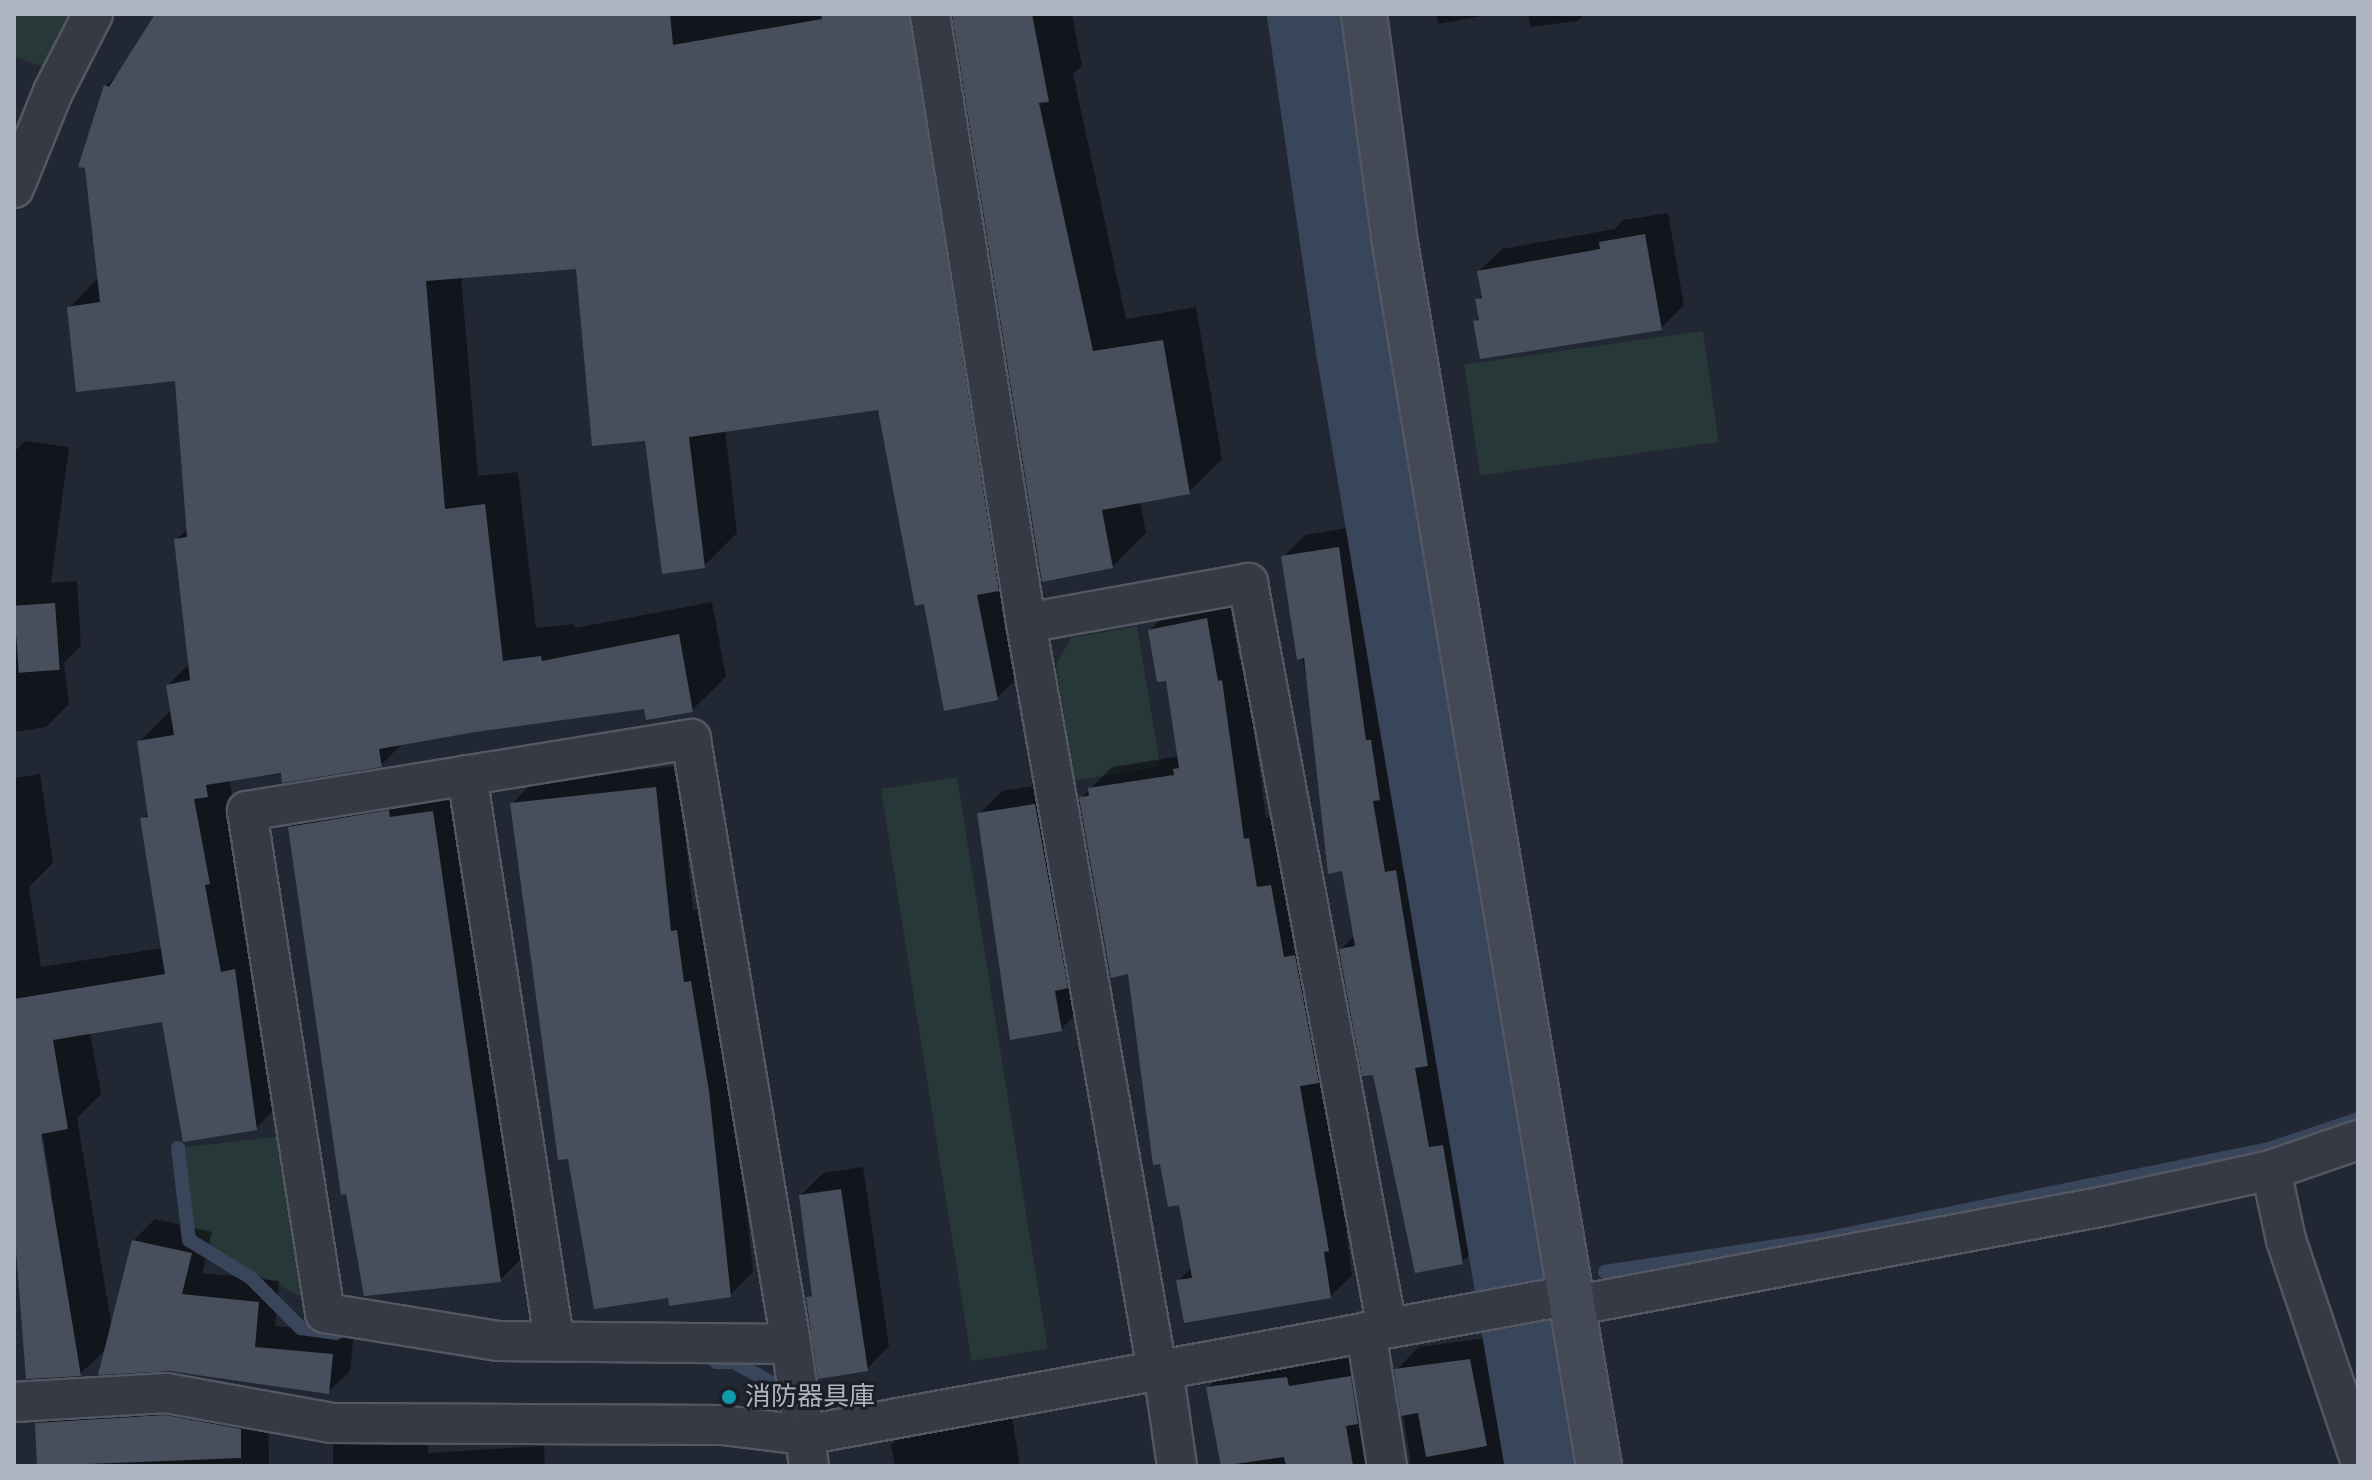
<!DOCTYPE html>
<html>
<head>
<meta charset="utf-8">
<style>
  body { margin:0 }
  #map { position:relative; width:2372px; height:1480px; overflow:hidden; background:#222833; font-family:"DejaVu Sans","Noto Sans JP",sans-serif }
  div>[style] { position:absolute }
  .green>* { inset:0; background:#283738; transform-origin:0 0 }
  .shadow>* { inset:0; background:#0007 }
  .stream>* { height:14px; margin:-7px; padding:0 7px; transform-origin:7px; border-radius:7px; background:#39455b }
  .river>* { height:84px; margin:-42px; padding:0 42px; transform-origin:42px; border-radius:42px; background:#39455b }
  .building>* { inset:0; background:#484f5c; transform-origin:0 0 }
  .roads { filter:drop-shadow(2px 0 #525762) drop-shadow(-2px 0 #525762) drop-shadow(0 2px #525762) drop-shadow(0 -2px #525762) }
  .street>* { height:38px; margin:-19px; padding:0 19px; transform-origin:19px; border-radius:19px; background:#353a44 }
  .secondary>* { height:44px; margin:-22px; padding:0 22px; transform-origin:22px; border-radius:22px; background:#434956 }
  .dots>* { width:22px; height:22px; translate:-50% -50%; box-sizing:border-box; border:4px solid #1a1f28; border-radius:50% }
  span { translate:-50% -50%; white-space:nowrap; text-align:center; line-height:1.15; -webkit-text-stroke:6px #1a1f28; paint-order:stroke }
  .poi-label { font-size:26px; color:#afb4c1 }
  .left { translate:0 -50%; text-align:left }
  .frame { position:absolute; inset:0; border:16px solid #afb4c1; pointer-events:none }
</style>
</head>
<body>
<div id="map">
  <div class="green">
    <i style="clip-path:polygon(14px 14px,78px 14px,51px 69px,14px 57px)"></i>
    <i style="left:1703px;top:331px;width:112px;height:241px;rotate:82deg"></i>
    <i style="clip-path:polygon(1137px 626px,1160px 766px,1074px 781px,1056px 665px,1071px 638px)"></i>
    <i style="left:957px;top:777px;width:579px;height:77px;rotate:81deg"></i>
    <i style="clip-path:polygon(282px 1136px,302px 1297px,189px 1240px,178px 1148px)"></i>
  </div>
  <div class="shadow">
    <i style="clip-path:polygon(evenodd,155px 14px,946px 14px,1030px 665px,997px 698px,925px 602px,880px 408px,725px 430px,737px 533px,704px 566px,578px 267px,461px 276px,478px 476px,518px 472px,536px 628px,574px 624px,575px 628px,712px 602px,726px 677px,692px 710px,646px 706px,404px 742px,381px 765px,229px 779px,290px 1094px,256px 1128px,164px 1020px,90px 1032px,101px 1094px,77px 1118px,112px 1328px,133px 1241px,155px 1219px,212px 1232px,202px 1273px,279px 1281px,275px 1326px,354px 1333px,350px 1371px,328px 1392px,107px 1348px,80px 1374px,14px 1223px,14px 778px,40px 774px,53px 863px,29px 887px,41px 967px,162px 948px,142px 819px,150px 812px,139px 742px,172px 709px,168px 685px,190px 663px,176px 540px,189px 527px,176px 379px,70px 307px,99px 277px,87px 167px,81px 165px,106px 86px,121px 71px,155px 14px,37px 1124px,41px 1124px,52px 1192px,48px 1192px,37px 1124px)"></i>
    <i style="clip-path:polygon(954px 14px,1072px 14px,1082px 66px,1073px 74px,1126px 319px,1196px 307px,1222px 459px,1189px 492px,1140px 501px,1146px 533px,1112px 567px)"></i>
    <i style="clip-path:polygon(1436px 14px,1493px 14px,1439px 24px)"></i>
    <i style="clip-path:polygon(1528px 14px,1585px 14px,1577px 21px,1530px 27px)"></i>
    <i style="clip-path:polygon(1668px 213px,1684px 305px,1661px 328px,1475px 322px,1480px 317px,1477px 300px,1483px 294px,1479px 271px,1502px 249px,1615px 229px,1623px 220px)"></i>
    <i style="clip-path:polygon(25px 441px,69px 447px,51px 583px,77px 581px,81px 645px,64px 663px,69px 704px,46px 727px,14px 732px,14px 452px)"></i>
    <i style="clip-path:polygon(1360px 526px,1387px 720px,1393px 719px,1401px 776px,1395px 782px,1406px 851px,1417px 849px,1449px 1042px,1438px 1054px,1450px 1126px,1464px 1124px,1484px 1240px,1462px 1262px,1375px 1072px,1341px 949px,1355px 935px,1283px 557px,1305px 535px)"></i>
    <i style="clip-path:polygon(1229px 598px,1239px 660px,1244px 659px,1266px 818px,1271px 817px,1279px 867px,1293px 864px,1350px 1227px,1346px 1232px,1352px 1275px,1330px 1297px,1178px 1281px,1192px 1267px,1180px 1202px,1130px 971px,1081px 798px,1112px 767px,1180px 756px,1167px 678px,1150px 630px,1172px 608px)"></i>
    <i style="clip-path:polygon(678px 766px,693px 910px,699px 909px,706px 961px,714px 960px,731px 1067px,753px 1272px,730px 1295px,512px 804px,534px 781px)"></i>
    <i style="clip-path:polygon(1058px 782px,1084px 1006px,1061px 1029px,979px 814px,1002px 791px)"></i>
    <i style="clip-path:polygon(455px 789px,523px 1257px,500px 1280px,290px 827px,313px 805px)"></i>
    <i style="clip-path:polygon(863px 1167px,889px 1346px,867px 1369px,808px 1298px,814px 1292px,801px 1195px,823px 1173px)"></i>
    <i style="clip-path:polygon(1493px 1337px,1509px 1421px,1499px 1431px,1505px 1466px,1223px 1466px,1208px 1388px,1231px 1365px,1310px 1355px,1311px 1364px,1373px 1354px,1393px 1458px,1411px 1465px,1396px 1370px,1419px 1347px)"></i>
    <i style="clip-path:polygon(1006px 1379px,1020px 1466px,895px 1466px,891px 1445px,949px 1388px)"></i>
    <i style="clip-path:polygon(66px 1395px,268px 1401px,269px 1464px,39px 1466px,37px 1424px)"></i>
    <i style="clip-path:polygon(355px 1424px,428px 1424px,428px 1453px,544px 1446px,545px 1466px,333px 1466px,333px 1446px)"></i>
  </div>
  <div class="stream">
    <i style="left:178px;top:1148px;width:93px;rotate:83.2deg"></i>
    <i style="left:189px;top:1240px;width:73px;rotate:31.5deg"></i>
    <i style="left:251px;top:1278px;width:71px;rotate:45deg"></i>
    <i style="left:301px;top:1328px;width:36px;rotate:8deg"></i>
    <i style="left:1605px;top:1272px;width:220px;rotate:-8.6deg"></i>
    <i style="left:1823px;top:1239px;width:452px;rotate:-11.4deg"></i>
    <i style="left:2266px;top:1150px;width:97px;rotate:-18.6deg"></i>
    <i style="left:716px;top:1362px;width:18px"></i>
    <i style="left:734px;top:1362px;width:43px;rotate:28.9deg"></i>
  </div>
  <div class="river">
    <i style="left:1309px;top:14px;width:345px;rotate:81.7deg"></i>
    <i style="left:1359px;top:355px;width:1127px;rotate:80.4deg"></i>
  </div>
  <div class="building">
    <i style="clip-path:polygon(155px 14px,670px 14px,673px 45px,822px 19px,821px 14px,909px 14px,999px 591px,977px 595px,998px 700px,944px 711px,924px 604px,915px 606px,878px 410px,689px 437px,705px 568px,662px 574px,645px 441px,592px 446px,576px 269px,426px 281px,445px 509px,485px 504px,503px 661px,541px 656px,542px 661px,679px 634px,693px 712px,646px 720px,644px 709px,475px 732px,379px 749px,382px 767px,282px 783px,281px 773px,206px 785px,208px 797px,194px 799px,210px 884px,205px 885px,221px 972px,235px 969px,257px 1130px,183px 1142px,162px 1022px,53px 1040px,68px 1129px,41px 1134px,81px 1376px,26px 1379px,14px 1225px,14px 999px,165px 974px,140px 818px,148px 817px,137px 741px,174px 735px,166px 685px,190px 680px,174px 539px,187px 537px,175px 381px,76px 392px,67px 307px,100px 302px,85px 168px,78px 167px,104px 85px,109px 87px)"></i>
    <i style="clip-path:polygon(952px 14px,1032px 14px,1049px 102px,1039px 103px,1093px 351px,1163px 340px,1190px 494px,1102px 510px,1113px 568px,1042px 582px)"></i>
    <i style="clip-path:polygon(1645px 234px,1662px 330px,1480px 359px,1473px 321px,1479px 320px,1475px 299px,1482px 298px,1477px 271px,1600px 249px,1599px 242px)"></i>
    <i style="clip-path:polygon(1339px 547px,1366px 740px,1371px 740px,1380px 800px,1373px 801px,1385px 872px,1396px 870px,1428px 1066px,1415px 1068px,1429px 1147px,1443px 1145px,1463px 1264px,1415px 1273px,1373px 1075px,1362px 1076px,1339px 949px,1355px 946px,1342px 871px,1328px 874px,1304px 658px,1297px 660px,1281px 556px)"></i>
    <i style="left:55px;top:603px;width:67px;height:41px;rotate:86deg"></i>
    <i style="clip-path:polygon(1207px 618px,1218px 681px,1222px 680px,1244px 839px,1249px 838px,1257px 887px,1271px 885px,1284px 957px,1295px 955px,1319px 1083px,1300px 1086px,1329px 1251px,1324px 1252px,1331px 1298px,1184px 1323px,1176px 1280px,1192px 1278px,1179px 1205px,1168px 1207px,1160px 1164px,1153px 1165px,1128px 974px,1111px 978px,1079px 797px,1089px 796px,1088px 788px,1174px 775px,1173px 769px,1179px 768px,1166px 681px,1157px 682px,1148px 630px)"></i>
    <i style="clip-path:polygon(656px 787px,671px 931px,677px 930px,684px 982px,691px 981px,709px 1091px,731px 1297px,669px 1306px,668px 1298px,594px 1309px,568px 1159px,558px 1160px,510px 803px)"></i>
    <i style="clip-path:polygon(1035px 804px,1068px 988px,1055px 991px,1062px 1031px,1010px 1040px,977px 813px)"></i>
    <i style="clip-path:polygon(389px 810px,390px 817px,433px 811px,501px 1282px,364px 1296px,346px 1194px,341px 1195px,288px 827px)"></i>
    <i style="clip-path:polygon(841px 1189px,868px 1371px,818px 1379px,806px 1297px,812px 1296px,799px 1195px)"></i>
    <i style="clip-path:polygon(132px 1240px,192px 1253px,182px 1294px,259px 1302px,255px 1347px,333px 1354px,329px 1394px,170px 1371px,98px 1375px)"></i>
    <i style="clip-path:polygon(1470px 1359px,1487px 1446px,1426px 1457px,1418px 1413px,1401px 1416px,1394px 1369px)"></i>
    <i style="clip-path:polygon(1351px 1376px,1358px 1424px,1346px 1426px,1353px 1466px,1286px 1466px,1284px 1457px,1221px 1466px,1206px 1387px,1287px 1377px,1289px 1386px)"></i>
    <i style="clip-path:polygon(165px 1415px,241px 1429px,241px 1458px,37px 1466px,35px 1423px)"></i>
  </div>
  <div class="roads">
    <div class="street">
      <i style="left:930px;top:14px;width:617px;rotate:81.04deg"></i>
      <i style="left:1026px;top:623px;width:758px;rotate:80.05deg"></i>
      <i style="left:14px;top:188px;width:104px;rotate:-67.9deg"></i>
      <i style="left:53px;top:92px;width:88px;rotate:-62.9deg"></i>
      <i style="left:1026px;top:623px;width:226px;rotate:-10.2deg"></i>
      <i style="left:1248px;top:583px;width:758px;rotate:79.43deg"></i>
      <i style="left:467px;top:775px;width:571px;rotate:81.23deg"></i>
      <i style="left:2271px;top:1170px;width:72px;rotate:77.9deg"></i>
      <i style="left:2286px;top:1240px;width:226px;rotate:71.4deg"></i>
      <i style="left:1572px;top:1306px;width:542px;rotate:-10.63deg"></i>
      <i style="left:2105px;top:1206px;width:170px;rotate:-12.2deg"></i>
      <i style="left:2271px;top:1170px;width:92px;rotate:-19deg"></i>
      <i style="left:1366px;top:1332px;width:136px;rotate:81.1deg"></i>
      <i style="left:791px;top:1344px;width:293px;rotate:-179.4deg"></i>
      <i style="left:498px;top:1341px;width:175px;rotate:-170.8deg"></i>
      <i style="left:325px;top:1313px;width:508px;rotate:-98.83deg"></i>
      <i style="left:247px;top:811px;width:450px;rotate:-9.2deg"></i>
      <i style="left:691px;top:739px;width:613px;rotate:80.61deg"></i>
      <i style="left:791px;top:1344px;width:123px;rotate:81.6deg"></i>
      <i style="left:1163px;top:1369px;width:98px;rotate:81.8deg"></i>
      <i style="left:14px;top:1402px;width:152px;rotate:-3.4deg"></i>
      <i style="left:166px;top:1393px;width:169px;rotate:10.2deg"></i>
      <i style="left:332px;top:1423px;width:390px;rotate:0.3deg"></i>
      <i style="left:722px;top:1425px;width:84px;rotate:6.9deg"></i>
      <i style="left:805px;top:1435px;width:779px;rotate:-10.36deg"></i>
    </div>
    <div class="secondary">
      <i style="left:1364px;top:14px;width:225px;rotate:82.3deg"></i>
      <i style="left:1394px;top:237px;width:1246px;rotate:80.53deg"></i>
    </div>
  </div>
  <div class="dots">
    <i style="left:729px;top:1397px;background:#0f9aa8"></i>
  </div>
  <div class="poi-label">
    <span class="left" style="left:745px;top:1397px">消防器具庫</span>
  </div>
  <div class="frame"></div>
</div>
</body>
</html>
